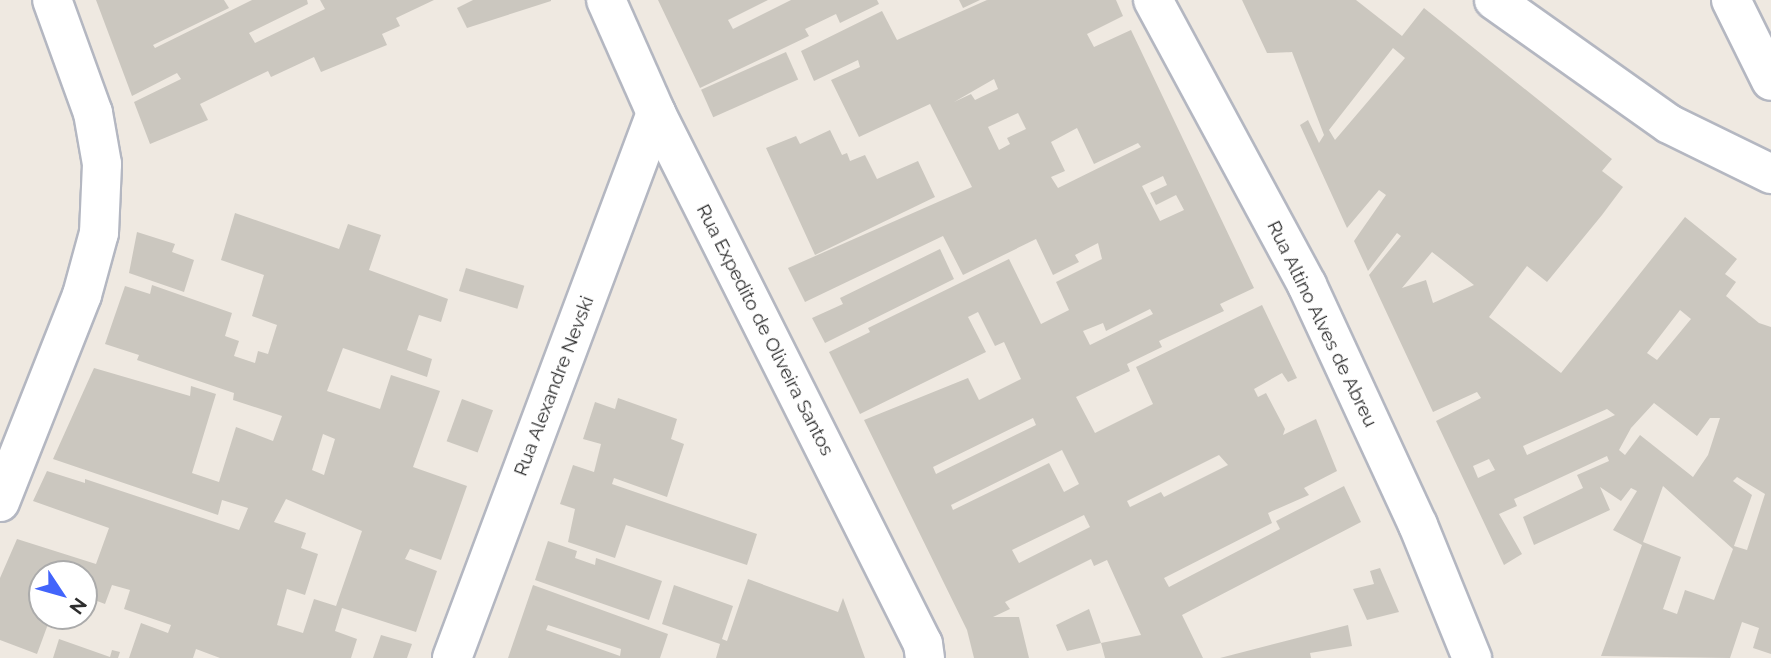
<!DOCTYPE html>
<html>
<head>
<meta charset="utf-8">
<style>
  body { margin:0 }
  #map { position:relative; width:1771px; height:658px; overflow:hidden; background:#efe9e1; font-family:Raleway,sans-serif }
  div>[style] { position:absolute }
  .building>* { inset:0; background:#cbc7bf; transform-origin:0 0 }
  .roads { filter:drop-shadow(2px 0 #b4b7c1) drop-shadow(-2px 0 #b4b7c1) drop-shadow(0 2px #b4b7c1) drop-shadow(0 -2px #b4b7c1) }
  .street>* { height:38px; margin:-19px; padding:0 19px; transform-origin:19px; border-radius:19px; background:#fff }
  .secondary>* { height:38px; margin:-19px; padding:0 19px; transform-origin:19px; border-radius:19px; background:#fff }
  span { translate:-50% -50%; white-space:nowrap; text-align:center; line-height:1.15; -webkit-text-stroke:7px #fff; paint-order:stroke }
  .street-label { font-size:19px; color:#2e2e2e }
  .north { position:absolute; left:28px; top:560px; width:70px; height:70px; box-sizing:border-box; background:#fff; border:2px solid #ababab; border-radius:50%; rotate:126deg; font-size:19px; font-weight:700; line-height:28px; text-align:center; color:#2e2e2e }
  .north::after { content:''; display:block; margin:auto; width:24px; height:32px; background:#4264fb; clip-path:polygon(50% 0,100% 100%,50% 72%,0 100%) }
</style>
</head>
<body>
<div id="map">
  <div class="building">
    <i style="clip-path:polygon(96px 0,224px 0,229px 8px,153px 45px,155px 48px,252px 0,307px 0,308px 4px,249px 33px,255px 43px,325px 9px,320px 0,434px 0,396px 18px,400px 26px,382px 34px,387px 45px,321px 72px,314px 57px,271px 77px,268px 71px,200px 104px,208px 120px,150px 144px,134px 102px,181px 79px,177px 73px,132px 96px)"></i>
    <i style="clip-path:polygon(473px 0,551px 0,551px 1px,467px 28px,457px 8px)"></i>
    <i style="clip-path:polygon(658px 0,768px 0,728px 20px,733px 29px,791px 0,877px 0,879px 4px,840px 23px,836px 14px,805px 29px,809px 36px,700px 88px)"></i>
    <i style="clip-path:polygon(959px 0,980px 0,963px 8px)"></i>
    <i style="clip-path:polygon(evenodd,987px 0,1116px 0,1123px 16px,1087px 34px,1094px 47px,1131px 30px,1254px 288px,1220px 304px,1224px 311px,1159px 341px,1162px 347px,1127px 364px,1130px 371px,1076px 397px,1095px 433px,1153px 404px,1136px 367px,1262px 305px,1297px 378px,1288px 382px,1282px 373px,1254px 389px,1258px 397px,1266px 393px,1285px 429px,1283px 435px,1316px 419px,1337px 471px,1304px 488px,1309px 495px,1268px 513px,1272px 523px,1164px 578px,1169px 587px,1280px 529px,1276px 521px,1344px 486px,1361px 522px,1182px 615px,1203px 658px,1105px 658px,1101px 643px,1067px 651px,1056px 625px,1089px 609px,1101px 643px,1141px 635px,1107px 560px,1094px 566px,1091px 559px,1005px 602px,1010px 609px,993px 617px,1019px 617px,1029px 658px,974px 658px,967px 630px,864px 420px,968px 378px,979px 400px,1021px 379px,1004px 342px,995px 346px,978px 312px,968px 317px,986px 352px,860px 414px,829px 352px,870px 332px,868px 328px,1009px 259px,1041px 324px,1069px 310px,1056px 282px,1102px 259px,1098px 243px,1075px 255px,1079px 262px,1053px 275px,1036px 239px,963px 275px,943px 236px,805px 302px,788px 268px,972px 187px,930px 104px,859px 137px,831px 80px,860px 67px,858px 60px,814px 81px,801px 51px,882px 11px,897px 40px,987px 0,994px 79px,998px 89px,975px 100px,971px 94px,954px 102px,994px 79px,987px 0,1018px 113px,1026px 129px,1007px 138px,1010px 144px,999px 150px,988px 127px,1018px 113px,987px 0,1077px 128px,1094px 164px,1138px 143px,1141px 147px,1058px 188px,1051px 177px,1065px 171px,1051px 142px,1077px 128px,987px 0,1163px 176px,1167px 185px,1150px 193px,1156px 205px,1176px 195px,1184px 210px,1160px 221px,1142px 186px,1163px 176px,987px 0,1150px 309px,1153px 314px,1090px 345px,1083px 331px,1103px 323px,1106px 331px,1150px 309px,987px 0,1033px 418px,1036px 425px,936px 474px,933px 467px,1033px 418px,987px 0,1062px 450px,1079px 484px,1064px 492px,1049px 463px,953px 510px,951px 505px,1062px 450px,987px 0,1219px 455px,1228px 465px,1164px 497px,1161px 492px,1130px 507px,1127px 501px,1219px 455px,987px 0,1084px 515px,1090px 527px,1019px 563px,1012px 550px,1084px 515px)"></i>
    <i style="clip-path:polygon(evenodd,1242px 0,1356px 0,1402px 36px,1424px 8px,1612px 159px,1602px 171px,1623px 187px,1602px 215px,1547px 282px,1527px 266px,1489px 317px,1561px 373px,1685px 217px,1737px 259px,1725px 274px,1736px 282px,1726px 296px,1759px 323px,1771px 327px,1771px 654px,1753px 648px,1759px 628px,1742px 622px,1730px 658px,1601px 656px,1642px 545px,1613px 530px,1637px 491px,1631px 488px,1621px 501px,1600px 487px,1610px 510px,1534px 545px,1523px 517px,1583px 488px,1577px 475px,1609px 461px,1607px 456px,1514px 499px,1517px 506px,1499px 514px,1522px 554px,1504px 565px,1436px 421px,1481px 398px,1477px 392px,1433px 412px,1369px 275px,1401px 236px,1397px 233px,1368px 271px,1354px 241px,1386px 195px,1379px 190px,1347px 228px,1300px 125px,1308px 120px,1319px 143px,1324px 135px,1292px 52px,1267px 53px,1242px 0,1393px 48px,1405px 58px,1335px 140px,1329px 130px,1393px 48px,1242px 0,1432px 252px,1459px 273px,1474px 285px,1433px 303px,1426px 280px,1402px 288px,1432px 252px,1242px 0,1680px 310px,1691px 319px,1657px 360px,1647px 353px,1680px 310px,1242px 0,1654px 403px,1697px 436px,1710px 418px,1720px 418px,1708px 455px,1693px 477px,1640px 435px,1625px 455px,1619px 450px,1631px 428px,1654px 403px,1242px 0,1607px 409px,1615px 415px,1527px 455px,1523px 446px,1607px 409px,1242px 0,1489px 459px,1495px 470px,1478px 478px,1473px 466px,1489px 459px,1242px 0,1737px 477px,1765px 494px,1747px 550px,1734px 546px,1752px 495px,1733px 481px,1737px 477px,1242px 0,1663px 486px,1733px 549px,1714px 600px,1685px 590px,1677px 614px,1663px 609px,1681px 557px,1643px 542px,1663px 486px)"></i>
    <i style="left:786px;top:52px;width:30px;height:93px;rotate:66deg"></i>
    <i style="clip-path:polygon(830px 130px,842px 155px,847px 153px,850px 161px,865px 155px,877px 179px,918px 161px,935px 197px,815px 255px,766px 148px,796px 136px,800px 144px)"></i>
    <i style="clip-path:polygon(evenodd,235px 213px,339px 249px,348px 224px,381px 235px,369px 270px,448px 299px,441px 322px,419px 315px,407px 350px,432px 359px,427px 377px,343px 348px,327px 391px,380px 409px,391px 375px,440px 391px,413px 467px,467px 486px,441px 560px,410px 549px,405px 559px,437px 571px,416px 632px,342px 608px,335px 631px,357px 639px,351px 658px,220px 658px,196px 649px,193px 658px,129px 658px,141px 623px,168px 633px,171px 625px,124px 609px,130px 590px,112px 585px,105px 604px,84px 596px,84px 574px,42px 574px,42px 616px,51px 616px,37px 654px,0 640px,0 578px,17px 539px,96px 564px,109px 528px,33px 501px,47px 471px,85px 483px,85px 479px,239px 530px,248px 508px,222px 500px,218px 515px,53px 459px,94px 368px,190px 396px,191px 386px,216px 394px,192px 473px,219px 482px,236px 427px,273px 441px,282px 416px,233px 400px,234px 393px,137px 360px,139px 355px,105px 344px,125px 286px,150px 294px,152px 285px,232px 313px,225px 336px,239px 341px,234px 356px,255px 363px,258px 351px,268px 354px,277px 325px,252px 316px,264px 275px,221px 260px,235px 213px,323px 434px,335px 439px,324px 475px,312px 470px,323px 434px,235px 213px,286px 499px,362px 531px,336px 606px,314px 599px,303px 633px,277px 625px,287px 589px,305px 595px,318px 554px,301px 548px,306px 533px,274px 522px,286px 499px)"></i>
    <i style="clip-path:polygon(137px 232px,175px 244px,172px 252px,194px 260px,184px 292px,129px 273px)"></i>
    <i style="clip-path:polygon(940px 249px,954px 279px,825px 343px,812px 318px,843px 304px,840px 298px)"></i>
    <i style="left:466px;top:268px;width:61px;height:24px;rotate:17deg"></i>
    <i style="clip-path:polygon(618px 398px,677px 419px,671px 439px,684px 444px,667px 497px,614px 478px,612px 484px,757px 534px,747px 565px,626px 525px,615px 558px,568px 542px,575px 509px,560px 504px,573px 465px,594px 472px,601px 444px,583px 439px,595px 402px,615px 409px)"></i>
    <i style="left:462px;top:399px;width:33px;height:45px;rotate:20deg"></i>
    <i style="clip-path:polygon(548px 541px,577px 551px,575px 558px,595px 565px,596px 558px,662px 581px,649px 620px,535px 580px)"></i>
    <i style="clip-path:polygon(1380px 568px,1399px 612px,1367px 620px,1353px 589px,1374px 584px,1370px 571px)"></i>
    <i style="clip-path:polygon(748px 579px,838px 612px,843px 598px,865px 658px,716px 658px,720px 644px,662px 624px,674px 585px,733px 606px,722px 639px,727px 641px)"></i>
    <i style="clip-path:polygon(evenodd,533px 585px,668px 634px,660px 658px,508px 658px,533px 585px,548px 625px,621px 649px,620px 656px,546px 630px,548px 625px)"></i>
    <i style="clip-path:polygon(1348px 625px,1352px 646px,1310px 653px,1311px 658px,1220px 658px)"></i>
    <i style="clip-path:polygon(381px 635px,412px 644px,407px 658px,373px 658px)"></i>
    <i style="clip-path:polygon(59px 639px,110px 657px,112px 650px,120px 652px,118px 658px,53px 658px)"></i>
  </div>
  <div class="roads">
    <div class="street">
      <i style="left:606px;top:0;width:124px;rotate:66.1deg"></i>
      <i style="left:656px;top:113px;width:594px;rotate:63.31deg"></i>
      <i style="left:923px;top:644px;width:14px;rotate:82deg"></i>
      <i style="left:1153px;top:0;width:324px;rotate:61.6deg"></i>
      <i style="left:1307px;top:285px;width:264px;rotate:65.2deg"></i>
      <i style="left:1418px;top:525px;width:144px;rotate:67.9deg"></i>
      <i style="left:1494px;top:0;width:214px;rotate:35.3deg"></i>
      <i style="left:1669px;top:124px;width:114px;rotate:26.1deg"></i>
      <i style="left:0;top:502px;width:223px;rotate:-68.4deg"></i>
      <i style="left:82px;top:295px;width:64px;rotate:-74.7deg"></i>
      <i style="left:99px;top:233px;width:69px;rotate:-87.5deg"></i>
      <i style="left:102px;top:164px;width:52px;rotate:-100deg"></i>
      <i style="left:93px;top:113px;width:120px;rotate:-109.9deg"></i>
      <i style="left:452px;top:658px;width:582px;rotate:-69.48deg"></i>
    </div>
    <div class="secondary">
      <i style="left:1731px;top:0;width:90px;rotate:63.7deg"></i>
    </div>
  </div>
  <div class="street-label">
    <span style="left:1322px;top:324px;rotate:64deg">Rua Altino Alves de Abreu</span>
    <span style="left:765px;top:330px;rotate:63deg">Rua Expedito de Oliveira Santos</span>
    <span style="left:554px;top:386px;rotate:-69deg">Rua Alexandre Nevski</span>
  </div>
  <div class="north">N</div>
</div>
</body>
</html>
